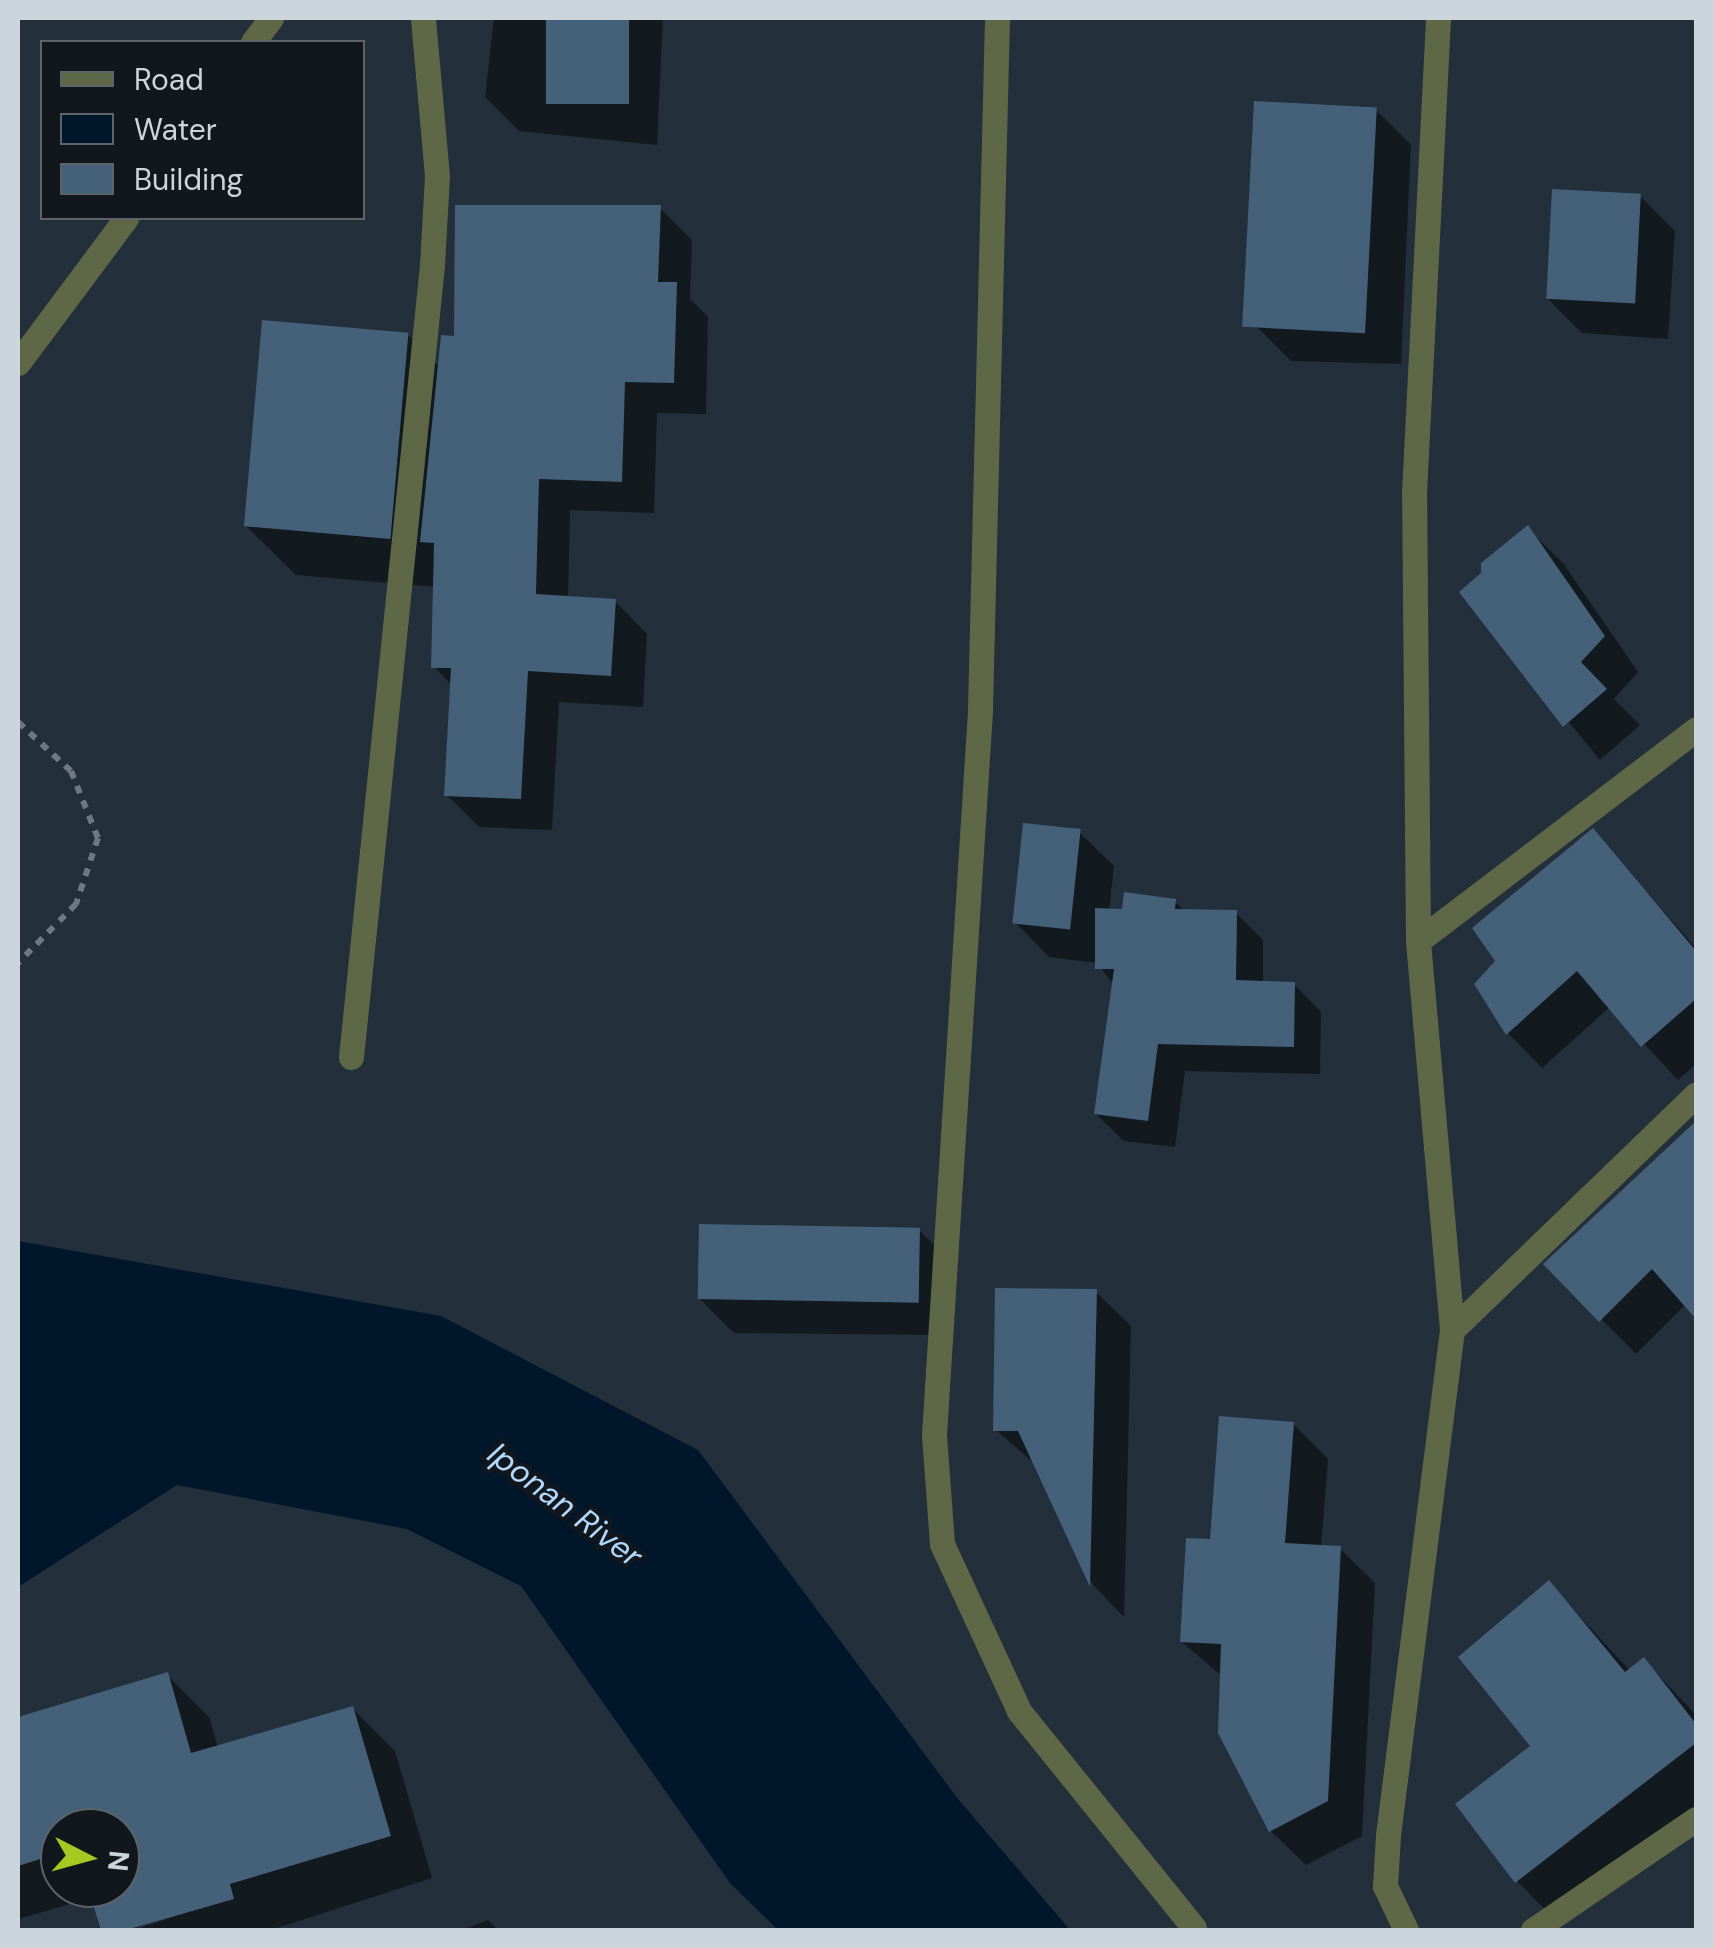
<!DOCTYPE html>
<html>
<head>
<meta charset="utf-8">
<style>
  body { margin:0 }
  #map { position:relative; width:1714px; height:1948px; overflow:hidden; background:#232f3b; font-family:"DM Sans",sans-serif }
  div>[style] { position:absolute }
  .water>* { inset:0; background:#00162b }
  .shadow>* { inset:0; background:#0007 }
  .building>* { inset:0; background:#45617a; transform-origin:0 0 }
  .path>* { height:6px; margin-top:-3px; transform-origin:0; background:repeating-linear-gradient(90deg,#6e7882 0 8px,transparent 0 16px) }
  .service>* { height:25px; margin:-12.5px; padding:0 12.5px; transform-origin:12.5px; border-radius:12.5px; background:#5e6847 }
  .minor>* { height:25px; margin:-12.5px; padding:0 12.5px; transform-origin:12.5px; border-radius:12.5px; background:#5e6847 }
  .tertiary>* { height:25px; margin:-12.5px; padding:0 12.5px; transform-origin:12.5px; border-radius:12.5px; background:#5e6847 }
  span { translate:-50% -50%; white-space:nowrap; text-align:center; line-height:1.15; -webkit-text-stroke:9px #11171c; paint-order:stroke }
  .water-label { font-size:32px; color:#b1d8fd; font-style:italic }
  .frame { position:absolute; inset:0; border:20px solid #ccd4dc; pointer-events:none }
  .legend { position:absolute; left:40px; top:40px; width:325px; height:180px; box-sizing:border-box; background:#11171c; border:2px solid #5c6369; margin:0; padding:12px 18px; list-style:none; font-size:30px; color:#ccd4dc }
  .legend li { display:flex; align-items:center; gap:20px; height:50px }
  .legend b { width:50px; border:2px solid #5c6369 }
  .north { position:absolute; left:40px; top:1808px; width:100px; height:100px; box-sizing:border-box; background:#11171c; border:2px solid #5c6369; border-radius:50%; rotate:96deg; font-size:28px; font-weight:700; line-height:40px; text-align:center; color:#ccd4dc }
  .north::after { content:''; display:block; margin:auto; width:35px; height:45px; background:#a6c820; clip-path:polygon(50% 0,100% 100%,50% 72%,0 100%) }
</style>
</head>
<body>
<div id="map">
  <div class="water">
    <i style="clip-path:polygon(18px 1241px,441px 1316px,698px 1450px,958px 1799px,1070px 1930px,778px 1930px,730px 1883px,521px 1586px,407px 1529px,177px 1485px,18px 1587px)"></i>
  </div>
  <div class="shadow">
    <i style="clip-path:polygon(494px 18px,663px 18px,657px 145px,519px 131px,485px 97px)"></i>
    <i style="clip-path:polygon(1376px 110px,1411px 145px,1401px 364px,1291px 361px,1256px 326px)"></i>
    <i style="clip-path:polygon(1640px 196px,1675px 231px,1668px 339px,1582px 333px,1547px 298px)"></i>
    <i style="clip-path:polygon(660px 208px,692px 240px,690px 299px,708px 317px,706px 414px,657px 413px,654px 513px,570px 510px,568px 599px,615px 601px,647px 634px,643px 707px,559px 702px,552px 830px,479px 827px,447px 795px,453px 686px,434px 667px,436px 587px,296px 575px,246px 526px,408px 335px,440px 367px,457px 339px)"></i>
    <i style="clip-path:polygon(1528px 529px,1563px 563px,1638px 672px,1614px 699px,1640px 725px,1600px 760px,1462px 592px)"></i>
    <i style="clip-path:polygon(1079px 832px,1114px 866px,1109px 911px,1175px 902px,1186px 912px,1236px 913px,1263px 940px,1263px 984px,1294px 984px,1321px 1012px,1320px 1074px,1185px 1071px,1175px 1147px,1124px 1141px,1096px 1114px,1114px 985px,1097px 963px,1049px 957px,1015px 922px)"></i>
    <i style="clip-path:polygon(1593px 832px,1696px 948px,1696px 1064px,1678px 1080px,1610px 1007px,1542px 1068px,1508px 1033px,1477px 984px)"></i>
    <i style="clip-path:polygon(1678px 1141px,1696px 1159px,1696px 1313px,1687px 1303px,1636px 1354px,1547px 1264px)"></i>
    <i style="clip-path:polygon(919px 1230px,954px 1265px,952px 1335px,734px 1333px,699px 1298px)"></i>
    <i style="clip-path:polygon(1096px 1292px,1131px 1326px,1124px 1617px,1093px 1585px,1036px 1465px,996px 1430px)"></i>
    <i style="clip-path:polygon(1293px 1424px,1328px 1459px,1321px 1548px,1340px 1549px,1375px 1583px,1362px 1836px,1306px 1865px,1271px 1831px,1223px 1677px,1182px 1642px,1212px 1542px)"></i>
    <i style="clip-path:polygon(1549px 1583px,1630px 1671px,1644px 1660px,1696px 1715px,1696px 1821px,1561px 1926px,1517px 1881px)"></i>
    <i style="clip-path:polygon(evenodd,167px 1675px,209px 1717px,218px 1748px,353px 1709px,395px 1751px,432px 1878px,271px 1930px,134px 1930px,245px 1893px,129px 1930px,103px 1930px,94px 1897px,18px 1919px,18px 1717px,167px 1675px,60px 1828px,120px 1828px,120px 1888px,60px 1888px,60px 1828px)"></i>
    <i style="clip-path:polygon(488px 1920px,498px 1930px,462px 1930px)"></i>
  </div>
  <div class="building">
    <i style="left:546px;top:18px;width:83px;height:86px"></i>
    <i style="left:1254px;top:101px;width:123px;height:226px;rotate:3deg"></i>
    <i style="left:1552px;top:189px;width:89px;height:110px;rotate:3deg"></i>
    <i style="clip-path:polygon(455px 205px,661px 205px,658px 282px,677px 282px,674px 383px,625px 382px,622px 482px,539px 479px,536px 594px,616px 599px,611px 676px,528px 671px,521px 799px,444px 796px,451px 668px,431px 668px,434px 543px,420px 542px,441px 335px,454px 336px)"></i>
    <i style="left:262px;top:320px;width:147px;height:207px;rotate:5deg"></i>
    <i style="clip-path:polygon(1528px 525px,1605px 636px,1581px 662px,1607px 689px,1563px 727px,1459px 592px,1481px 573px,1481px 563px)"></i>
    <i style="left:1023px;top:823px;width:58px;height:101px;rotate:6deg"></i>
    <i style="clip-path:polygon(1593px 828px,1696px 951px,1696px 999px,1641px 1047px,1577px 971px,1506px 1035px,1474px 984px,1495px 961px,1472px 928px)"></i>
    <i style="clip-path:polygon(1124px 892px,1176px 899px,1175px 909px,1237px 910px,1236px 980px,1295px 982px,1294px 1047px,1158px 1044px,1148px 1121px,1094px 1114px,1114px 969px,1095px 969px,1095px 908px,1122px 909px)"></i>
    <i style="clip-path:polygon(1696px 1121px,1696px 1319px,1652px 1269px,1599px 1322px,1543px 1264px)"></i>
    <i style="left:699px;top:1224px;width:221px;height:75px;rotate:1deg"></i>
    <i style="clip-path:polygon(995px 1288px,1097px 1289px,1090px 1587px,1018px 1431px,993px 1431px)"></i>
    <i style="clip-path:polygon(1219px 1416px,1294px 1422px,1285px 1543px,1341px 1546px,1328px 1801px,1269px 1832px,1218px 1733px,1221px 1644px,1180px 1642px,1186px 1538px,1210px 1539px)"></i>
    <i style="clip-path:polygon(1549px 1580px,1625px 1672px,1644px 1657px,1696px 1724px,1696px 1743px,1515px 1883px,1455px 1804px,1530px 1746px,1458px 1657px)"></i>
    <i style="clip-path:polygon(168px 1672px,191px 1753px,353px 1706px,391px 1836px,230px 1884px,234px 1899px,126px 1930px,101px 1930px,88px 1888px,120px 1888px,120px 1828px,60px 1828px,60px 1853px,18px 1866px,18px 1717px)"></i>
  </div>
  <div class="path">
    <i style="left:18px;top:722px;width:72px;rotate:42.8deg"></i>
    <i style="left:71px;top:771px;width:72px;rotate:68.1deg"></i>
    <i style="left:98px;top:838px;width:70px;rotate:108.4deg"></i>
    <i style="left:76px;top:904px;width:83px;rotate:134.5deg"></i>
  </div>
  <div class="service">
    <i style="left:1418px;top:941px;width:350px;rotate:-37.3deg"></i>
  </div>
  <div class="minor">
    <i style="left:997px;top:18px;width:693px;rotate:91.41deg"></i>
    <i style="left:980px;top:711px;width:725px;rotate:93.64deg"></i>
    <i style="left:934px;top:1435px;width:109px;rotate:85.8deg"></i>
    <i style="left:942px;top:1544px;width:184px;rotate:65.2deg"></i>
    <i style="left:1019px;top:1711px;width:279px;rotate:51.1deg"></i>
    <i style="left:253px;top:42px;width:30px;rotate:-53deg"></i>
    <i style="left:18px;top:363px;width:181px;rotate:-53.3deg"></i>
    <i style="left:351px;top:1057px;width:796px;rotate:-84.16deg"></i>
    <i style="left:432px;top:265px;width:89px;rotate:-86.8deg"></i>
    <i style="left:437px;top:176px;width:159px;rotate:-95.1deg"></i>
    <i style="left:1452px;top:1330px;width:339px;rotate:-44deg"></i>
    <i style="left:1406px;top:1930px;width:49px;rotate:-115.5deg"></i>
    <i style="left:1385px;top:1886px;width:51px;rotate:-86.6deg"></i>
    <i style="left:1388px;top:1835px;width:509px;rotate:-82.78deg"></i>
    <i style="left:1452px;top:1330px;width:390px;rotate:-95deg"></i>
    <i style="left:1418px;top:941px;width:448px;rotate:-90.5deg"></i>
    <i style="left:1414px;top:493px;width:476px;rotate:-87.1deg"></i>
  </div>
  <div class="tertiary">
    <i style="left:1533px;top:1930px;width:197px;rotate:-34.3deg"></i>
  </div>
  <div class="water-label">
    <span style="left:565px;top:1505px;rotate:37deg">Iponan River</span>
  </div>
  <div class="frame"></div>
  <ul class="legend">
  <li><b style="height:12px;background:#5e6847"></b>Road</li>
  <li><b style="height:28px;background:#00162b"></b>Water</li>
  <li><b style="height:28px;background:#45617a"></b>Building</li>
  </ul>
  <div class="north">N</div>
</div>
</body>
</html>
